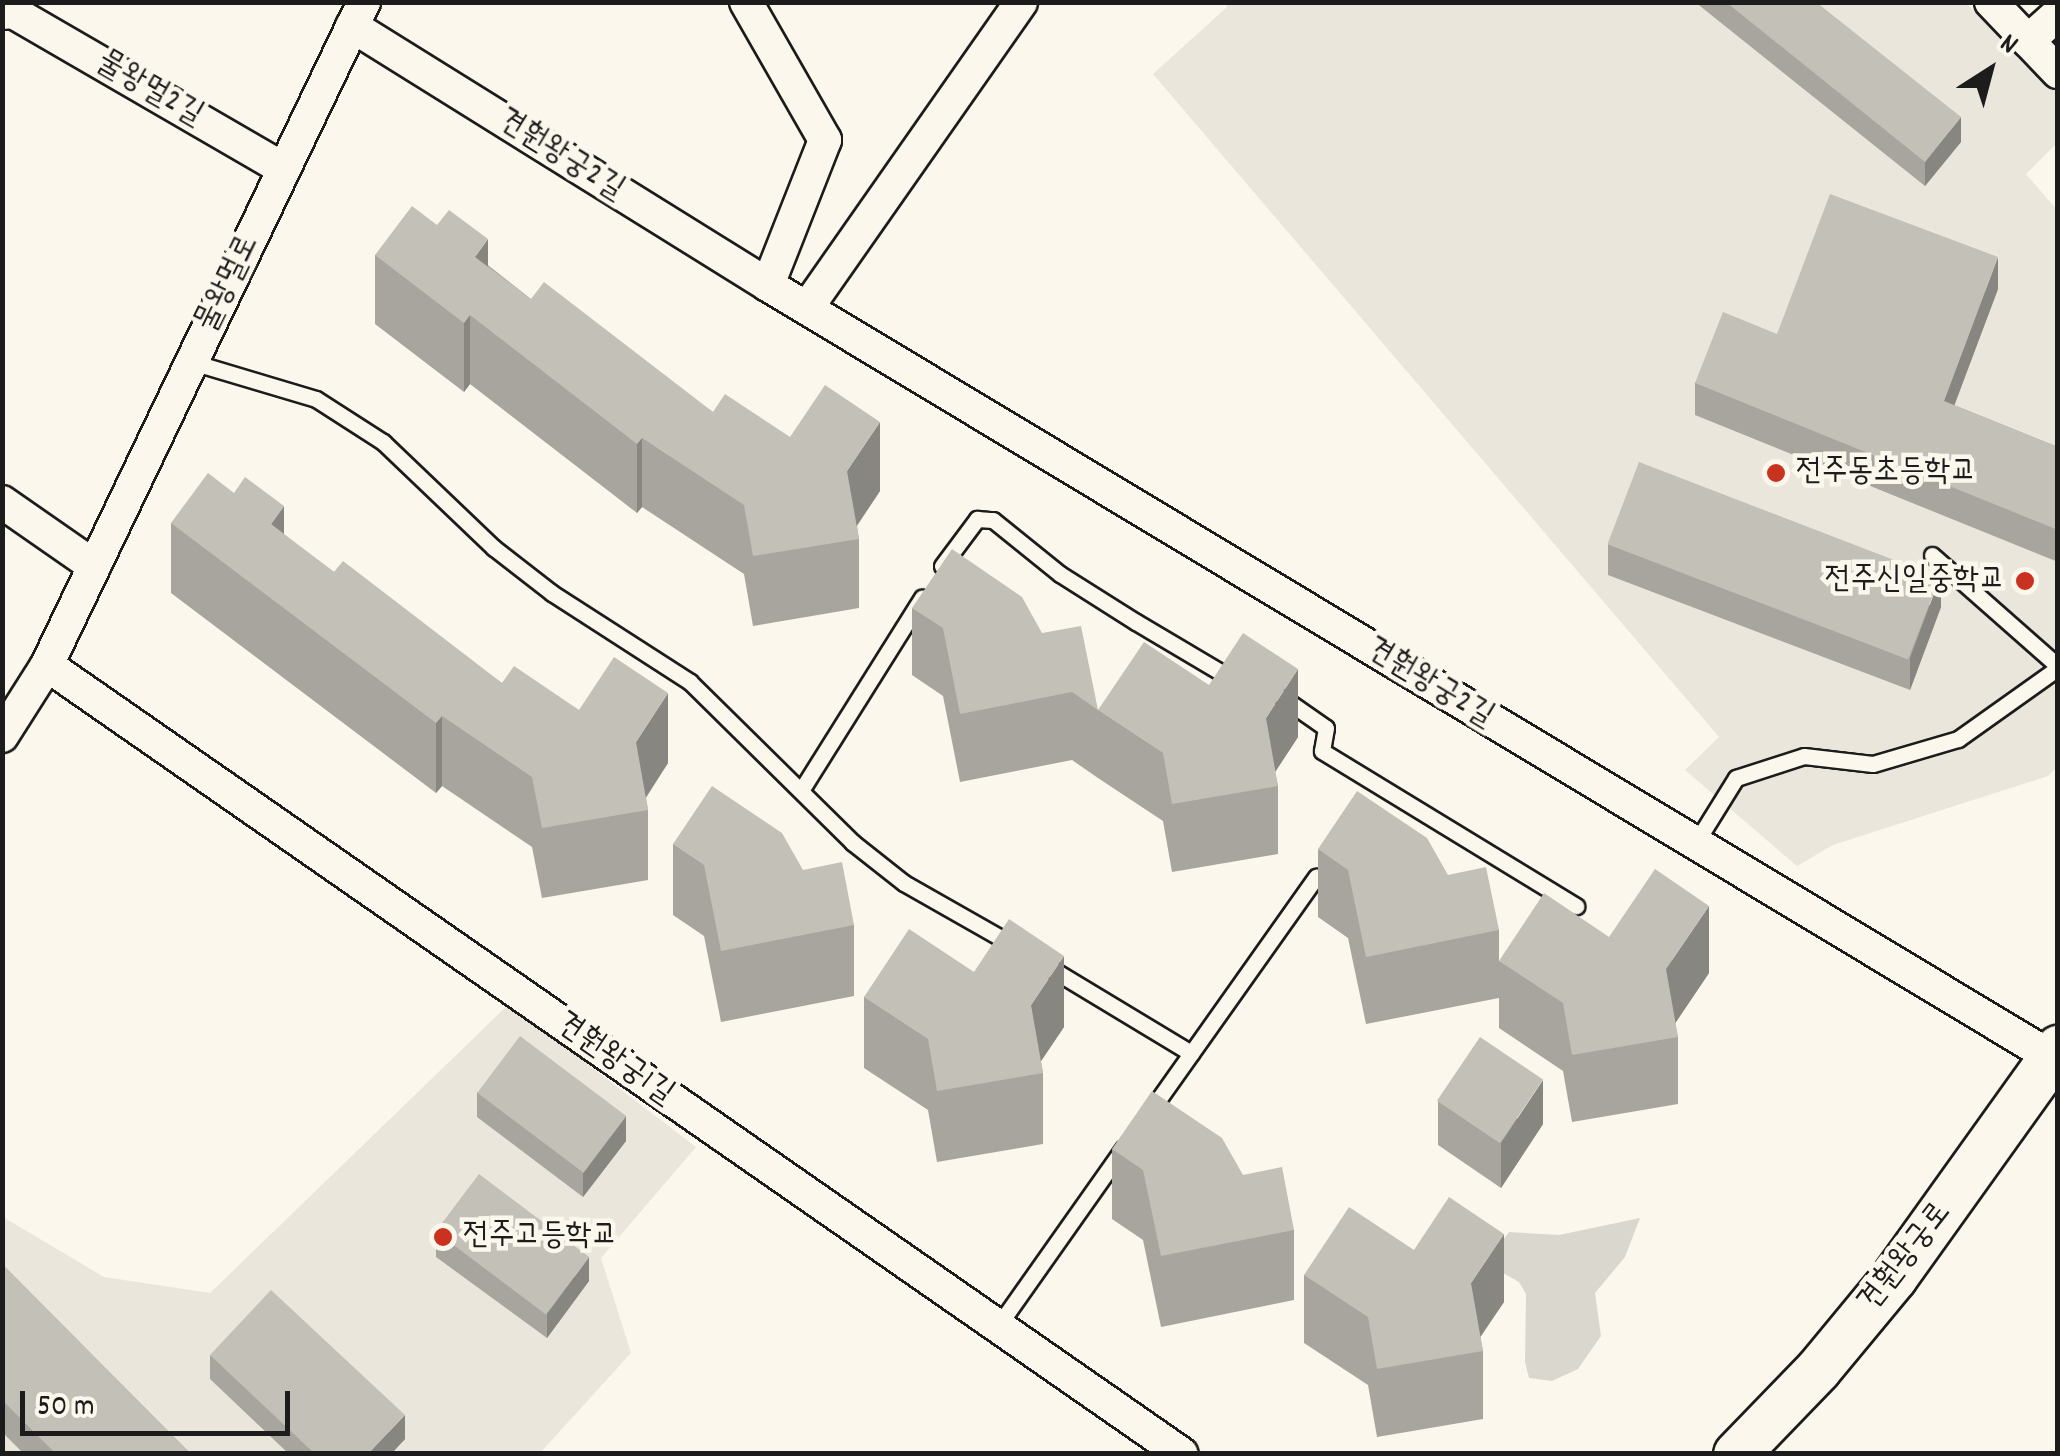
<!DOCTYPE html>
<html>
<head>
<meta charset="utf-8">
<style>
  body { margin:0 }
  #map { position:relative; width:2060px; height:1456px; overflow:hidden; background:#fbf7ec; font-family:Dekko,"Poor Story",sans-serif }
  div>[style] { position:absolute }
  .built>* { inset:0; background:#eae6dc }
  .green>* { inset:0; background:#dad7ce }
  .roads { filter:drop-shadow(2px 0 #1c1c1c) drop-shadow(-2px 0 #1c1c1c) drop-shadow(0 2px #1c1c1c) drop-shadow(0 -2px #1c1c1c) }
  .lane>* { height:15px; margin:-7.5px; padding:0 7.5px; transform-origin:7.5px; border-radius:7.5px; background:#fbf7ec }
  .street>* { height:32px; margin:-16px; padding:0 16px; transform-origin:16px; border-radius:16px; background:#fbf7ec }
  .secondary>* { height:45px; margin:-22.5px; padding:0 22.5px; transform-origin:22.5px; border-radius:22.5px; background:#fbf7ec }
  .wall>* { inset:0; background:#a8a59e }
  .shaded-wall>* { inset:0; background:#888681 }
  .building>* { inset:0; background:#c3c0b8; transform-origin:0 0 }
  .dots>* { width:28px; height:28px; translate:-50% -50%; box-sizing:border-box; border:5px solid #fbf7ec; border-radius:50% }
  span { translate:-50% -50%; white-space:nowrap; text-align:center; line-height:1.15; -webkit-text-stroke:9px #fbf7ec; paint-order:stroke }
  .street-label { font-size:32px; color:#1c1c1c }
  .poi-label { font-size:32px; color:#1c1c1c }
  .left { translate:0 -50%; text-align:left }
  .right { translate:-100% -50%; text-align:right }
  .frame { position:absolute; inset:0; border:5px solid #1c1c1c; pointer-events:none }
  .north { position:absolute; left:1940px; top:20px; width:100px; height:100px; -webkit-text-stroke:8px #fbf7ec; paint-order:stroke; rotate:36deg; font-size:28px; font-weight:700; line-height:40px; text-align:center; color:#1c1c1c }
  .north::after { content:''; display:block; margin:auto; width:35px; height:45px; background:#1c1c1c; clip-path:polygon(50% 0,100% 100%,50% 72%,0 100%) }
  .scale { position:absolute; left:20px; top:1391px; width:270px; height:45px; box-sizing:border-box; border:5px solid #1c1c1c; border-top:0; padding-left:12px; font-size:30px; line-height:35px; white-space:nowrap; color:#1c1c1c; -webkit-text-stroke:8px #fbf7ec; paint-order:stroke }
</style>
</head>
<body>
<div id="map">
  <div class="built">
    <i style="clip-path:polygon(1225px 3px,1966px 3px,2057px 91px,2057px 143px,2026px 174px,2057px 210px,2057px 767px,2048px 776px,1833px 845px,1797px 866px,1685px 770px,1719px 737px,1153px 74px,1227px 7px)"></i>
    <i style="clip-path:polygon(509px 1004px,696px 1147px,601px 1258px,631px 1353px,540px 1453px,3px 1454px,3px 1217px,104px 1277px,210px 1293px)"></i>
  </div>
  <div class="green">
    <i style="clip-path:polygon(1640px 1218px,1625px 1257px,1595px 1293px,1601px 1336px,1578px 1369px,1552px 1381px,1529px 1378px,1525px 1362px,1526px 1294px,1519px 1282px,1496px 1269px,1496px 1250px,1509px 1232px,1559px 1235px)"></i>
  </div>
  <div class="roads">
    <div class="lane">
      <i style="left:192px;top:362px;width:129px;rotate:16.6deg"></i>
      <i style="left:316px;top:399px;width:80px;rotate:32.7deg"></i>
      <i style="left:383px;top:442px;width:153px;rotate:43.7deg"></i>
      <i style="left:494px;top:548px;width:73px;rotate:37.8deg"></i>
      <i style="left:552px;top:593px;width:164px;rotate:32.8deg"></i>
      <i style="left:690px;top:682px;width:228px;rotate:44.6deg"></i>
      <i style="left:852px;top:842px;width:66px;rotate:38.3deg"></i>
      <i style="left:904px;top:883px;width:125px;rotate:29.6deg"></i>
      <i style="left:1932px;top:555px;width:168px;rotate:41.4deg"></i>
      <i style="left:942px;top:566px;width:59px;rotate:-53.3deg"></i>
      <i style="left:977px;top:519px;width:16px;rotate:4deg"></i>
      <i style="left:993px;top:520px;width:86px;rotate:38.9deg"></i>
      <i style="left:1060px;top:574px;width:90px;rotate:32.3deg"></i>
      <i style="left:1136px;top:622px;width:100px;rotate:30.7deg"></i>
      <i style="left:1222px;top:673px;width:16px;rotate:-4deg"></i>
      <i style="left:1283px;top:698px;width:52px;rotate:34.9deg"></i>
      <i style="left:1326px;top:728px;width:23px;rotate:100deg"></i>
      <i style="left:1322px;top:751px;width:298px;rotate:31.4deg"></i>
      <i style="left:802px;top:789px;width:226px;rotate:-57.9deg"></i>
      <i style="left:1695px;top:844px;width:78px;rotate:-58.2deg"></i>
      <i style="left:1736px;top:778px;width:71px;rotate:-17.9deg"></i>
      <i style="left:1804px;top:756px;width:69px;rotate:6.6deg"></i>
      <i style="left:1873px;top:764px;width:89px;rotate:-16.4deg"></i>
      <i style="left:1958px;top:739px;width:123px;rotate:-35.4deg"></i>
      <i style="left:1050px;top:968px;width:165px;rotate:31.1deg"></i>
      <i style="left:1151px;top:1110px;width:286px;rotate:-54.7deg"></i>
      <i style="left:998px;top:1326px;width:217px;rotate:-54.8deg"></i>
    </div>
    <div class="street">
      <i style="left:746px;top:2px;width:159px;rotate:60.2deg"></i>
      <i style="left:825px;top:140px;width:156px;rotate:111.5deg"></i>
      <i style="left:1991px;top:2px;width:97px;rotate:46.3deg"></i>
      <i style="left:2px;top:13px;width:11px;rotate:-5deg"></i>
      <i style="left:13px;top:12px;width:313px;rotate:30.1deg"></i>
      <i style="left:352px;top:26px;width:490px;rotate:31.9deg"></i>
      <i style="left:768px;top:285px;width:1505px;rotate:31.03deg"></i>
      <i style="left:2028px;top:41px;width:40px;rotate:-42deg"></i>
      <i style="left:807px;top:308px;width:373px;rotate:-55deg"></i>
      <i style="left:2px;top:502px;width:112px;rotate:34.8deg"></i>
      <i style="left:47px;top:665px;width:1382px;rotate:34.81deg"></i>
      <i style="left:2px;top:736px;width:84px;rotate:-57.6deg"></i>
      <i style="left:47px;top:665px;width:735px;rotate:-64.45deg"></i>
    </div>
    <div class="secondary">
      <i style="left:1736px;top:1454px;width:118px;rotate:-46deg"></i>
      <i style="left:1818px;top:1369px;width:119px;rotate:-50.4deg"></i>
      <i style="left:1894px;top:1277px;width:282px;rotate:-54.4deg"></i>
    </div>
  </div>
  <div class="wall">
    <i style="clip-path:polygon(1695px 2px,1816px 2px,1961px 142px,1925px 186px)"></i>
    <i style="clip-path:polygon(437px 225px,531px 299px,713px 412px,790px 437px,880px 491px,857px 526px,859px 539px,859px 608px,753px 626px,744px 574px,642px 507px,637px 513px,470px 384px,464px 392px,375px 324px,375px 255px)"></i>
    <i style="clip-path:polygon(1998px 289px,1954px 405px,2058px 447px,2058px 562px,1695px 415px,1695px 383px,1777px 334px)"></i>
    <i style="clip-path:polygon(171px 523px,284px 535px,334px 572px,502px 683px,579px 710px,668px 763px,646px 798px,648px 810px,648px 880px,542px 898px,532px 847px,442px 786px,436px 793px,171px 593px)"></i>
    <i style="clip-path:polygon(1608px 544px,1941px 607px,1910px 690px,1608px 575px)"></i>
    <i style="clip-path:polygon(912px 608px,1042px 633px,1098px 710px,1098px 778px,1072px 760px,960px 782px,943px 696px,912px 675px)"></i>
    <i style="clip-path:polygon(1209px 685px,1298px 737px,1275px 772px,1278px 786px,1278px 854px,1172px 872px,1163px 821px,1098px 778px,1098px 710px)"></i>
    <i style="clip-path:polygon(673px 844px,803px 870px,854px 925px,854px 996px,721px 1022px,704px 936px,673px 915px)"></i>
    <i style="clip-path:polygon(1318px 849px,1448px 875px,1499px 930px,1499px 998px,1366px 1024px,1348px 938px,1318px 917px)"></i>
    <i style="clip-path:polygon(1609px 937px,1709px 973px,1675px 1023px,1678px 1037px,1678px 1104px,1572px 1122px,1563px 1071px,1499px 1028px,1499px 961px)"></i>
    <i style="clip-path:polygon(974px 972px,1064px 1027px,1041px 1061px,1043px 1073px,1043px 1144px,937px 1162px,928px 1110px,864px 1068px,864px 997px)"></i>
    <i style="clip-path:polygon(477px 1092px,626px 1141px,583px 1197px,477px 1117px)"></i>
    <i style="clip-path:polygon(1438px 1101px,1543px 1124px,1501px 1188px,1438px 1145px)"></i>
    <i style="clip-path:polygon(1112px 1149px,1243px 1175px,1294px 1230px,1294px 1300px,1161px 1327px,1143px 1240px,1112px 1219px)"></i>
    <i style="clip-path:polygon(436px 1232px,589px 1281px,547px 1338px,436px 1257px)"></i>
    <i style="clip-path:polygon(1414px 1250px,1504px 1302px,1480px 1336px,1483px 1351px,1483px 1419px,1377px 1437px,1368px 1385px,1304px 1343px,1304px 1275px)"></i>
    <i style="clip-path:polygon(2px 1264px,191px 1454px,24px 1454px,2px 1432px)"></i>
    <i style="clip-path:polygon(210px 1355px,405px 1439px,391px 1454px,289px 1454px,210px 1379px)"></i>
  </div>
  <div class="shaded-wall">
    <i style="clip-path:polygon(1961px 117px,1961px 142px,1925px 186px,1925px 162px)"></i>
    <i style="clip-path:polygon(488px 239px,488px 308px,475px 257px)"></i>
    <i style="clip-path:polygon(1998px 257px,1998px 289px,1944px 433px,1944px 401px)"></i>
    <i style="clip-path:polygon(470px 315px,470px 384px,464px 392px,464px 323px)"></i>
    <i style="clip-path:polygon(880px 422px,880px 491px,847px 540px,847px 471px)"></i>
    <i style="clip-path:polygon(642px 438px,642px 507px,637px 513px,637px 444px)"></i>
    <i style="clip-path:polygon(284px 506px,284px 576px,271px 524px)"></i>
    <i style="clip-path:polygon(1941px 575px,1941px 607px,1910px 690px,1910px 658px)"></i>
    <i style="clip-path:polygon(1298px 669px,1298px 737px,1266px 786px,1266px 718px)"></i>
    <i style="clip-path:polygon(668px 693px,668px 763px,636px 812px,636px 742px)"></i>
    <i style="clip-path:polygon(442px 716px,442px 786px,436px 793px,436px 723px)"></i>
    <i style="clip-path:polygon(1709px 906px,1709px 973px,1666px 1037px,1666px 969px)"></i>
    <i style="clip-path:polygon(1064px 956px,1064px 1027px,1031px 1076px,1031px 1005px)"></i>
    <i style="clip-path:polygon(1543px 1080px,1543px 1124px,1501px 1188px,1501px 1143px)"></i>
    <i style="clip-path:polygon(626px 1116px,626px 1141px,583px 1197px,583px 1173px)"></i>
    <i style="clip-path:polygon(1504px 1234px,1504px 1302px,1471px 1351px,1471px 1283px)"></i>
    <i style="clip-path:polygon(589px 1257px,589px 1281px,547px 1338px,547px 1314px)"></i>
    <i style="clip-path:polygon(405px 1415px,405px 1439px,391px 1454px,368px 1454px)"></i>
  </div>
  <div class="building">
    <i style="clip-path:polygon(1726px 2px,1816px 2px,1961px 117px,1925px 162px)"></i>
    <i style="clip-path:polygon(1830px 194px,1998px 257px,1944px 401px,2058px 447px,2058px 530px,1695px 383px,1723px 312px,1777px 334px)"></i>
    <i style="clip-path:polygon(412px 206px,437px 225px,449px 210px,488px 239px,475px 257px,531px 299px,544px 282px,713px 412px,725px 394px,790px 437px,825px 385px,880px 422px,847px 471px,859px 539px,753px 556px,744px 505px,642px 438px,637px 444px,470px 315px,464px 323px,375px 255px)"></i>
    <i style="left:1639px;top:462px;width:322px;height:88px;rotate:21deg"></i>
    <i style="clip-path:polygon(208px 473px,234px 493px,245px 477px,284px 506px,271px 524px,334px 572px,343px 561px,502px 683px,514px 666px,579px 710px,614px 657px,668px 693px,636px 742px,648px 810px,542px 828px,532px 777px,442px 716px,436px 723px,171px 523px)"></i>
    <i style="clip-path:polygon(952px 549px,1022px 597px,1042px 633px,1081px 626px,1098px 710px,1072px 692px,960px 714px,943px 628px,912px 608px)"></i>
    <i style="clip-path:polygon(1243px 633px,1298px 669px,1266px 718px,1278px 786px,1172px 804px,1163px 753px,1098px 710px,1144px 642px,1209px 685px)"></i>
    <i style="clip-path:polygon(712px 786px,782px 833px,803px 870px,842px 862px,854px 925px,721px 951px,704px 865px,673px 844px)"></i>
    <i style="clip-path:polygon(1357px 791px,1427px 838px,1448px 875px,1486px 867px,1499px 930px,1366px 957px,1348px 870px,1318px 849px)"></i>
    <i style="clip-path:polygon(1655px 869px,1709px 906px,1666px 969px,1678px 1037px,1572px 1055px,1563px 1003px,1499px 961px,1544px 893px,1609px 937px)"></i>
    <i style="clip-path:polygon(1009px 919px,1064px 956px,1031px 1005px,1043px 1073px,937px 1091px,928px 1039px,864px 997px,909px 929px,974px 972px)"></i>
    <i style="left:520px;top:1036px;width:133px;height:71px;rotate:37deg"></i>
    <i style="left:1480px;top:1037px;width:76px;height:77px;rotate:34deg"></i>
    <i style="clip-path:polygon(1152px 1091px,1222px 1138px,1243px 1175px,1282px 1167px,1294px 1230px,1161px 1256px,1143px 1170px,1112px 1149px)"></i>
    <i style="left:479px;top:1174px;width:138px;height:72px;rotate:37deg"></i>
    <i style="clip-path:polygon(1449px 1197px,1504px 1234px,1471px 1283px,1483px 1351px,1377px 1369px,1368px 1317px,1304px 1275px,1349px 1207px,1414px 1250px)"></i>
    <i style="clip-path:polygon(2px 1264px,191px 1454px,56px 1454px,2px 1400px)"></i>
    <i style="clip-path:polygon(271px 1290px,405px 1415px,368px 1454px,315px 1454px,210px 1355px)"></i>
  </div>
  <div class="dots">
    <i style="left:1776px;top:473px;background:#c8321e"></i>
    <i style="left:2025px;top:581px;background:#c8321e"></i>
    <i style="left:443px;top:1237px;background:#c8321e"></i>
  </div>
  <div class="street-label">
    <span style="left:149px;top:90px;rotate:30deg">물왕멀2길</span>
    <span style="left:560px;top:156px;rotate:32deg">견훤왕궁2길</span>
    <span style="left:229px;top:284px;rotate:-64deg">물왕멀로</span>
    <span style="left:1429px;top:684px;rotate:31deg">견훤왕궁2길</span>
    <span style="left:614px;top:1060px;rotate:35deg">견훤왕궁1길</span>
    <span style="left:1906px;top:1258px;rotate:-52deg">견훤왕궁로</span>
  </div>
  <div class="poi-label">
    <span class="left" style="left:1796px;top:473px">전주동초등학교</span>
    <span class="right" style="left:2005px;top:581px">전주신일중학교</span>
    <span class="left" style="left:463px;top:1237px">전주고등학교</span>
  </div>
  <div class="frame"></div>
  <div class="north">N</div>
  <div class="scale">50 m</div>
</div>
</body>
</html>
